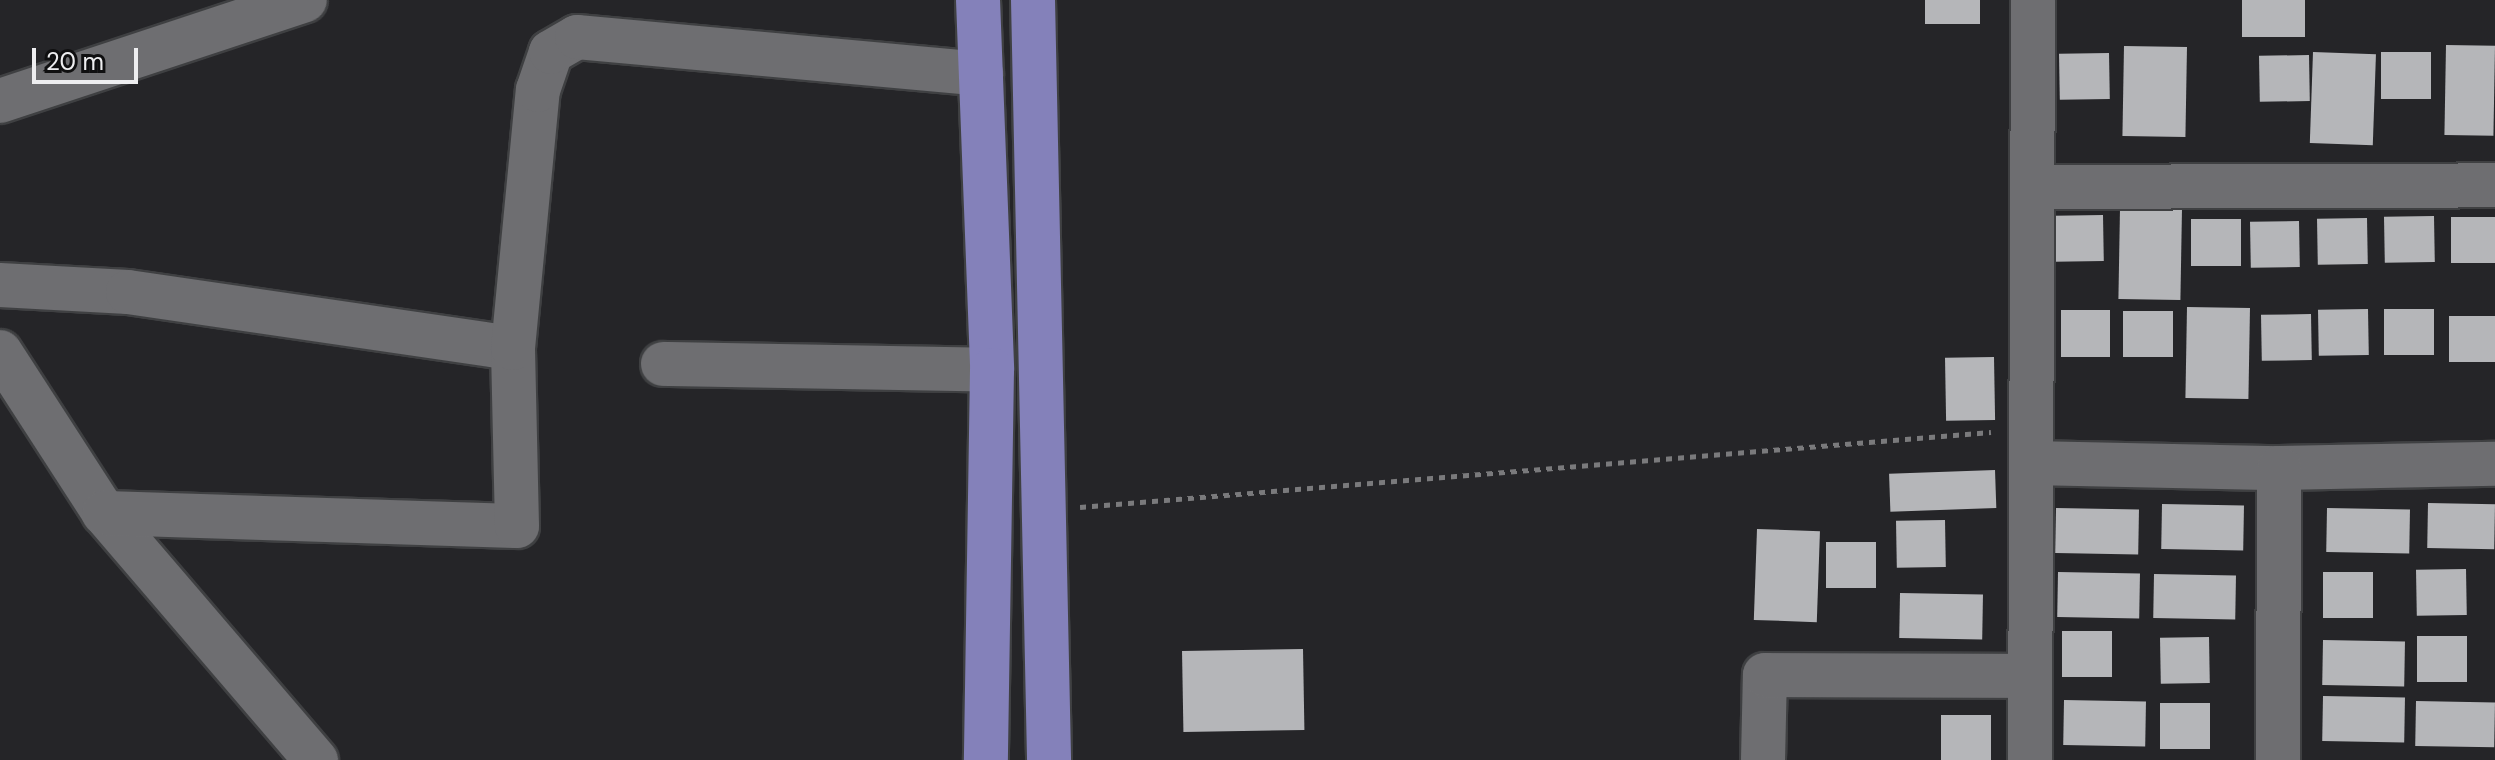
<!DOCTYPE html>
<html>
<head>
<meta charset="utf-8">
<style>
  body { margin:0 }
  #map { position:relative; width:2495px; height:760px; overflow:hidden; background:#252528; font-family:"DM Sans",sans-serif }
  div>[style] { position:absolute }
  .building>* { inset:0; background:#b5b6b9; transform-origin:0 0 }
  .path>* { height:5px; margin-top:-2.5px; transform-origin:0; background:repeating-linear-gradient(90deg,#7a7a7c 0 6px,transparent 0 12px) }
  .roads { filter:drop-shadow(2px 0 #3f4042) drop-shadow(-2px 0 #3f4042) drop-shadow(0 2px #3f4042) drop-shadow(0 -2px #3f4042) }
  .minor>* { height:44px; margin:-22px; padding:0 22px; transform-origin:22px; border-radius:22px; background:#6e6e71 }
  .major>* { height:44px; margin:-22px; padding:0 22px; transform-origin:22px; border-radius:22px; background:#8481ba }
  span { translate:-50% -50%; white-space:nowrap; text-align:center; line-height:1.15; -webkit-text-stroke:8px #0f0f10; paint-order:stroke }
  .scale { position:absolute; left:32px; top:48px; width:106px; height:36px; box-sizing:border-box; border:4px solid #eeeef0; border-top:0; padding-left:10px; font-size:24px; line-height:28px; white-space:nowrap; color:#eeeef0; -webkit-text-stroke:6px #0f0f10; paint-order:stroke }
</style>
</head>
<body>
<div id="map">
  <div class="building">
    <i style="left:1925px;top:0;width:55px;height:24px"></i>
    <i style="left:2242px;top:0;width:63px;height:37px"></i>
    <i style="left:2446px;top:45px;width:49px;height:90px;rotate:1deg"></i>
    <i style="left:2124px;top:46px;width:63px;height:90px;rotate:1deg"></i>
    <i style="left:2313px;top:52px;width:63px;height:91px;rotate:2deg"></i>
    <i style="left:2381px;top:52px;width:50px;height:47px"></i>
    <i style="left:2109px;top:53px;width:46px;height:50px;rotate:89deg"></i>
    <i style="left:2309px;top:55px;width:46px;height:50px;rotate:89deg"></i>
    <i style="left:2120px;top:208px;width:62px;height:91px;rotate:1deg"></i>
    <i style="left:2103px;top:215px;width:46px;height:49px;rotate:89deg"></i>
    <i style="left:2434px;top:216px;width:46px;height:50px;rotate:89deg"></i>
    <i style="left:2495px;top:217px;width:46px;height:44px;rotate:90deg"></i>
    <i style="left:2367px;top:218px;width:46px;height:50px;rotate:89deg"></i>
    <i style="left:2191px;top:219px;width:50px;height:47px"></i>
    <i style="left:2299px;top:221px;width:46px;height:49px;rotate:89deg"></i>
    <i style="left:2187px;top:307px;width:63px;height:91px;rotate:1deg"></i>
    <i style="left:2368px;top:309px;width:46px;height:50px;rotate:89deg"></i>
    <i style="left:2434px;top:309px;width:46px;height:50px;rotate:90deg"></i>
    <i style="left:2061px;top:310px;width:49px;height:47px"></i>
    <i style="left:2173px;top:311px;width:46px;height:50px;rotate:90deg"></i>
    <i style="left:2311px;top:314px;width:46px;height:50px;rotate:89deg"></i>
    <i style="left:2495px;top:316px;width:46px;height:46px;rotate:90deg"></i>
    <i style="left:1994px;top:357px;width:63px;height:49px;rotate:89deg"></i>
    <i style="left:1995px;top:470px;width:38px;height:106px;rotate:88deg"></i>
    <i style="left:2428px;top:503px;width:67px;height:45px;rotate:1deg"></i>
    <i style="left:2162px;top:504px;width:82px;height:45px;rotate:1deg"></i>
    <i style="left:2056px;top:508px;width:83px;height:45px;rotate:1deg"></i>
    <i style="left:2327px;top:508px;width:83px;height:44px;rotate:1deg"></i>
    <i style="left:1945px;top:520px;width:47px;height:49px;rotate:89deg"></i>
    <i style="left:1757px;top:529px;width:63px;height:91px;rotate:2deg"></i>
    <i style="left:1876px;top:542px;width:46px;height:50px;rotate:90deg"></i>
    <i style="left:2466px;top:569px;width:46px;height:50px;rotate:89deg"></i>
    <i style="left:2058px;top:572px;width:82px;height:45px;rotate:1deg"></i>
    <i style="left:2373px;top:572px;width:46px;height:50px;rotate:90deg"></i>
    <i style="left:2154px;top:574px;width:82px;height:44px;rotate:1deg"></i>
    <i style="left:1900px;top:593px;width:83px;height:45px;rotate:1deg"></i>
    <i style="left:2112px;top:631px;width:46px;height:50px;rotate:90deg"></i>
    <i style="left:2417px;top:636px;width:50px;height:46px"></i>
    <i style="left:2209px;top:637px;width:46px;height:49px;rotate:89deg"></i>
    <i style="left:2323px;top:640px;width:82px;height:45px;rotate:1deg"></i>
    <i style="left:1303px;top:649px;width:81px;height:121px;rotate:89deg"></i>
    <i style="left:2323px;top:696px;width:82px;height:45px;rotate:1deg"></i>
    <i style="left:2064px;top:700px;width:82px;height:45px;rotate:1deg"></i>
    <i style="left:2416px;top:701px;width:79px;height:45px;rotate:1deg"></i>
    <i style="left:2210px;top:703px;width:46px;height:50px;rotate:90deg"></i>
    <i style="left:1991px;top:715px;width:45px;height:50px;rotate:90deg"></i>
  </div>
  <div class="path">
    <i style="left:1080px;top:507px;width:914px;rotate:-4.71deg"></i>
  </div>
  <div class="roads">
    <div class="minor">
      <i style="left:0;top:101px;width:321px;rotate:-18.3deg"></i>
      <i style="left:2032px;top:187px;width:463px;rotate:-0.2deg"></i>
      <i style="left:0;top:285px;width:128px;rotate:3.1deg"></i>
      <i style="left:128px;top:292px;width:389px;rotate:8.3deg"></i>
      <i style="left:0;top:352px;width:192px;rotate:57.1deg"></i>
      <i style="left:104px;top:513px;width:326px;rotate:49.4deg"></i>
      <i style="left:663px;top:364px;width:329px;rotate:1deg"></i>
      <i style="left:2031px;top:463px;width:248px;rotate:1.2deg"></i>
      <i style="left:2279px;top:468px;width:216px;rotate:-1.1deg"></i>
      <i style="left:104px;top:513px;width:413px;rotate:1.8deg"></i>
      <i style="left:517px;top:526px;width:178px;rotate:-91.3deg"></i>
      <i style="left:513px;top:348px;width:259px;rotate:-84.5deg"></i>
      <i style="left:538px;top:90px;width:40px;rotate:-71.1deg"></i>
      <i style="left:551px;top:52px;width:30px;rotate:-30deg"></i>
      <i style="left:577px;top:37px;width:406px;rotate:5.2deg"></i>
      <i style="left:1763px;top:760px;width:85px;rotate:-88.7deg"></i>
      <i style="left:1765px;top:675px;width:265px;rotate:0.2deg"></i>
      <i style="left:2030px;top:760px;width:760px;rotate:-89.77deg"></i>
      <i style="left:2278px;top:760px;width:292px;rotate:-89.8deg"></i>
    </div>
    <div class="major">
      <i style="left:978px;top:0;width:370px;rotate:87.8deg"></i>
      <i style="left:992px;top:370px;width:390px;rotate:90.9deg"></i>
      <i style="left:1033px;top:0;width:760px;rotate:88.79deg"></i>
    </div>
  </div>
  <div class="scale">20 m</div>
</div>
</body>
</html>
